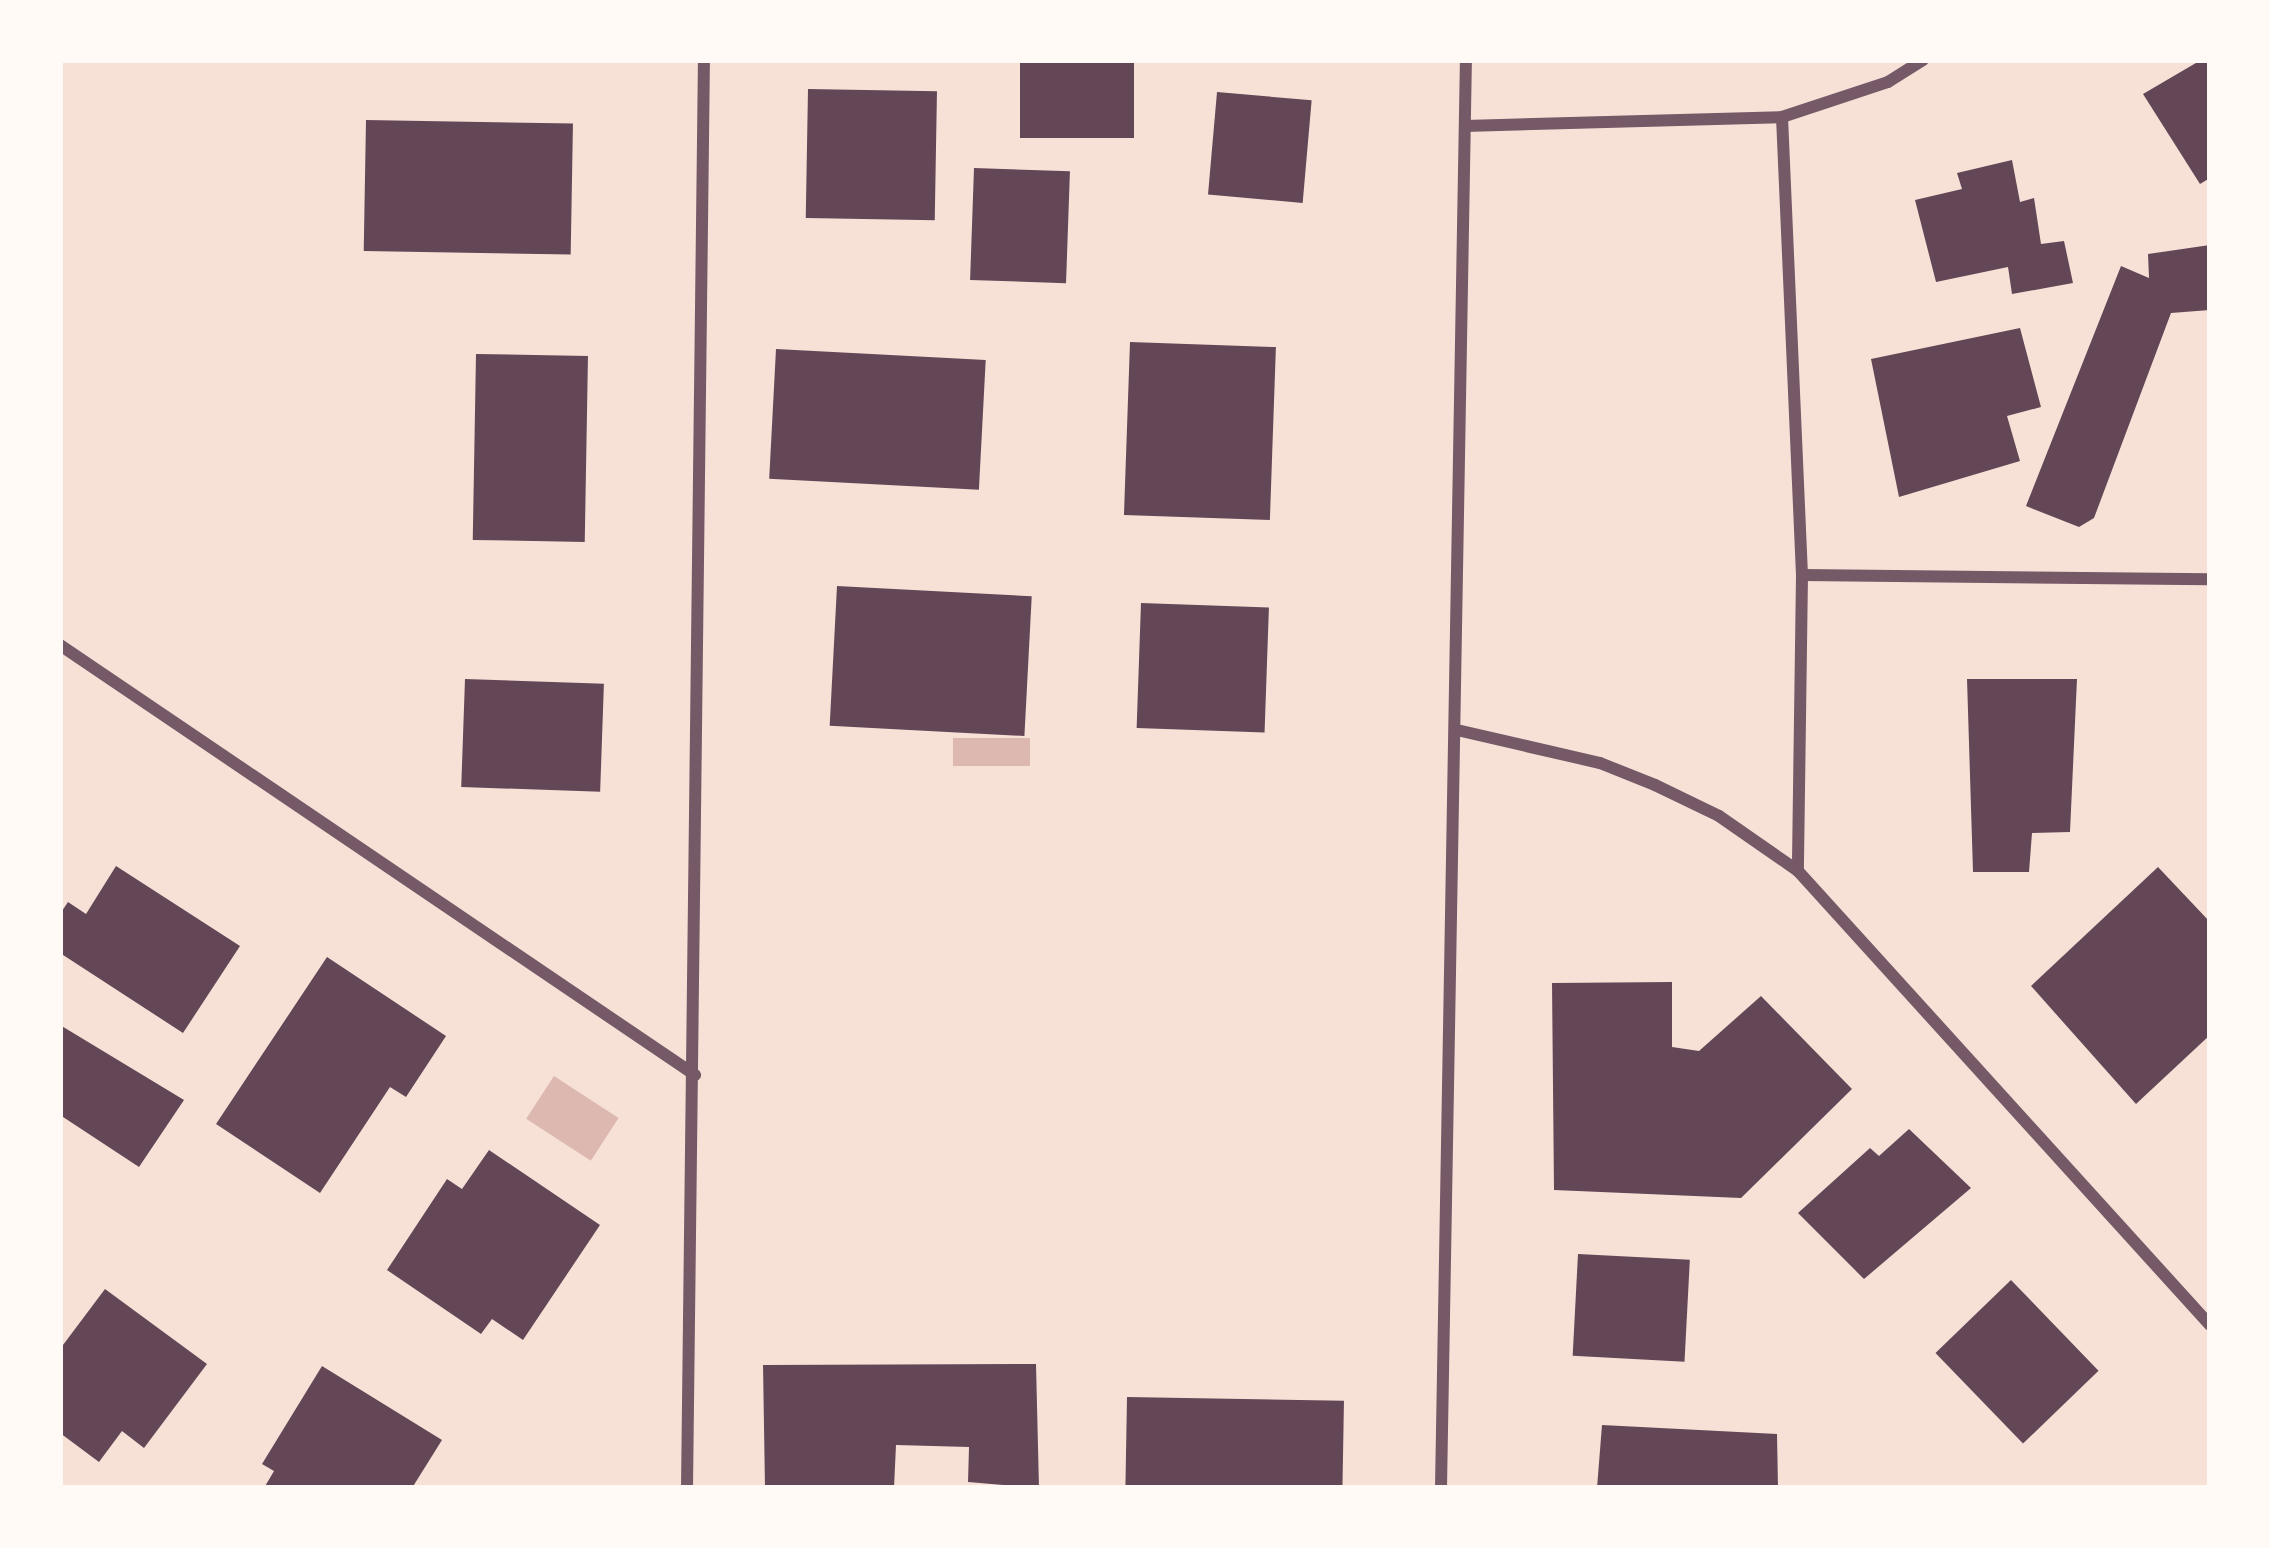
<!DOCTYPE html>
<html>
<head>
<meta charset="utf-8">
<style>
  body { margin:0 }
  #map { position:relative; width:2270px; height:1548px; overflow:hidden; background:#f7e1d7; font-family:"PT Sans Narrow",sans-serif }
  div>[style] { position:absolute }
  .water>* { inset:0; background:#dcb8b0; transform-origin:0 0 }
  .building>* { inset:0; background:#644757; transform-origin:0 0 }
  .minor>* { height:12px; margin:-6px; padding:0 6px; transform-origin:6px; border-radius:6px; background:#755966 }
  span { translate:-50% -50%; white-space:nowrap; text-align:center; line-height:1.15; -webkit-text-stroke:12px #fffaf5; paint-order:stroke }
  .frame { position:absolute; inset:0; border:63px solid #fffaf5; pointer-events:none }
</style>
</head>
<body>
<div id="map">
  <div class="water">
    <i style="left:1030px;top:738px;width:28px;height:77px;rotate:90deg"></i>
    <i style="left:554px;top:1076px;width:77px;height:51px;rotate:33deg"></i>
  </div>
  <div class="building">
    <i style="left:1020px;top:60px;width:114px;height:78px"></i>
    <i style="clip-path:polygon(2201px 60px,2210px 60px,2210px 178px,2200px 184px,2143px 94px)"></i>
    <i style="left:808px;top:89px;width:129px;height:129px;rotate:1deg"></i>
    <i style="left:1217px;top:92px;width:95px;height:103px;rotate:5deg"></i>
    <i style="left:366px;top:120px;width:207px;height:131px;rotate:1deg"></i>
    <i style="clip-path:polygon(2012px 160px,2020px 202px,2034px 198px,2041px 244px,2064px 241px,2073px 283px,2012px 294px,2008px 267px,1936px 282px,1915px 200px,1962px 189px,1957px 173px)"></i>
    <i style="left:974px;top:168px;width:96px;height:112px;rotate:2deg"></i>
    <i style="clip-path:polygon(2210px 245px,2210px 310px,2171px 313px,2094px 518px,2079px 527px,2026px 506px,2121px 266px,2149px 278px,2148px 254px)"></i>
    <i style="clip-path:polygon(2020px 328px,2041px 407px,2007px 416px,2020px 461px,1899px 497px,1871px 359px)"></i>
    <i style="left:1130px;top:342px;width:146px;height:173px;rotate:2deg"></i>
    <i style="left:776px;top:349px;width:210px;height:130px;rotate:3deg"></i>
    <i style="left:476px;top:354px;width:112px;height:186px;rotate:1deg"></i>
    <i style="left:837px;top:586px;width:195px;height:140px;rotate:3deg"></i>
    <i style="left:1141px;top:603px;width:128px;height:125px;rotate:2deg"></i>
    <i style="left:465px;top:679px;width:139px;height:108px;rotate:2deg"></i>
    <i style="clip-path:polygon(1967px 679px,2077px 679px,2070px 832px,2032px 833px,2029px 872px,1973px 872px)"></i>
    <i style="clip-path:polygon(116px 866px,240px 946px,183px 1033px,60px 953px,60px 914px,68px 902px,86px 914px)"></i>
    <i style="clip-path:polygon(2158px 867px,2210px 922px,2210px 1035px,2136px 1104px,2031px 986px)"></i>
    <i style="clip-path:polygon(327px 957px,446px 1036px,406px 1097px,390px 1087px,320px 1193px,216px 1124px)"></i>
    <i style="clip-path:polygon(1672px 982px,1672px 1047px,1699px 1051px,1761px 996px,1852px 1089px,1741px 1198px,1554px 1190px,1552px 983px)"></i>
    <i style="clip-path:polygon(60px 1025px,184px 1100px,139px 1167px,60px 1115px)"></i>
    <i style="clip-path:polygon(1909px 1129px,1971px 1188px,1864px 1279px,1798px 1213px,1870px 1148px,1879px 1156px)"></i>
    <i style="clip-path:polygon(489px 1150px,600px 1225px,523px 1340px,492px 1319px,481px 1334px,387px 1270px,447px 1179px,462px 1189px)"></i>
    <i style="left:1578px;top:1254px;width:112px;height:102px;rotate:3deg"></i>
    <i style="left:2011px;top:1280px;width:126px;height:105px;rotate:46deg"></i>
    <i style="clip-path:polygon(105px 1289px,207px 1364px,144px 1448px,122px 1431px,99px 1462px,60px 1433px,60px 1349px)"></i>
    <i style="clip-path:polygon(1036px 1364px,1039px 1488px,968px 1482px,969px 1447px,896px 1445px,894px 1488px,765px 1488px,763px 1365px)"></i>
    <i style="clip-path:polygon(322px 1366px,442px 1440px,412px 1488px,264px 1488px,274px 1471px,262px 1464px)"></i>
    <i style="left:1127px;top:1397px;width:217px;height:91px;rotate:1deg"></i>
    <i style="clip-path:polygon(1602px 1425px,1777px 1434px,1778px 1488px,1597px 1488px)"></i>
  </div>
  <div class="minor">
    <i style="left:1782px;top:117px;width:458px;rotate:87.5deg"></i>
    <i style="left:1802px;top:575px;width:296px;rotate:90.8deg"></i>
    <i style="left:1465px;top:126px;width:317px;rotate:-1.6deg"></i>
    <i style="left:1782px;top:117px;width:112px;rotate:-18.3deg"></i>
    <i style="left:1888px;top:82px;width:41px;rotate:-32.2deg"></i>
    <i style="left:1802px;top:575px;width:408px;rotate:0.6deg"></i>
    <i style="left:60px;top:645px;width:767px;rotate:34.1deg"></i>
    <i style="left:1457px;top:730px;width:147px;rotate:13deg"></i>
    <i style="left:1600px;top:763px;width:59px;rotate:21.8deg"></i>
    <i style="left:1655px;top:785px;width:71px;rotate:25.8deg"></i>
    <i style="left:1719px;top:816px;width:96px;rotate:34.8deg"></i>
    <i style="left:1798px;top:871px;width:613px;rotate:47.78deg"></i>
    <i style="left:687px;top:1488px;width:1428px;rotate:-89.32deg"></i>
    <i style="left:1441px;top:1488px;width:1428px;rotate:-89deg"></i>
  </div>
  <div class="frame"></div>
</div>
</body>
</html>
